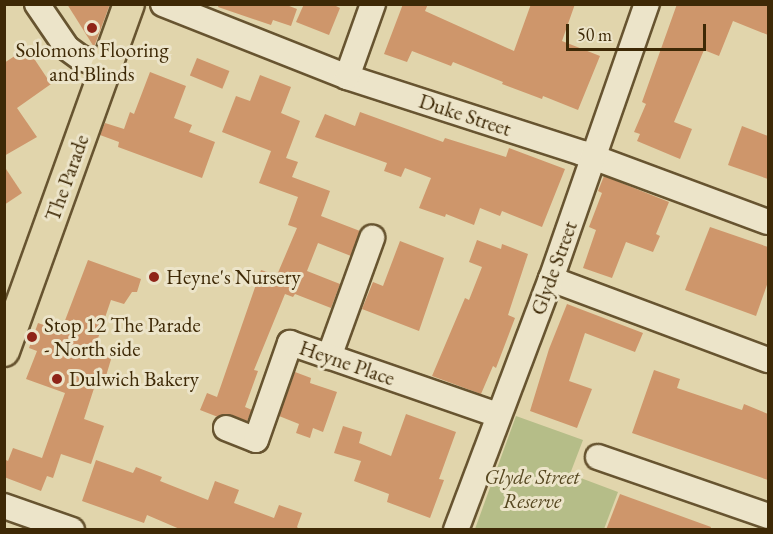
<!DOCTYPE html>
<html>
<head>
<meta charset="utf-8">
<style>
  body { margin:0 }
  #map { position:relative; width:773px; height:534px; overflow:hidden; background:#e1d5ac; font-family:"EB Garamond",serif }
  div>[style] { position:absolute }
  .green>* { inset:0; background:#b5bd88 }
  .building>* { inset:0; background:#ce966b; transform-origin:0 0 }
  .roads { filter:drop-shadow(2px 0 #675430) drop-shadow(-2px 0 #675430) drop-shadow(0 2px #675430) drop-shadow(0 -2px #675430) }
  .minor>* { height:24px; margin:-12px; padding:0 12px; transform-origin:12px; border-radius:12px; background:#ece4c9 }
  .major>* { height:30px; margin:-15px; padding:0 15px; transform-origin:15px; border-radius:15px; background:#e1d5ac }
  .dots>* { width:16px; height:16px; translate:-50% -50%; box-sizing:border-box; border:3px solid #ece4c9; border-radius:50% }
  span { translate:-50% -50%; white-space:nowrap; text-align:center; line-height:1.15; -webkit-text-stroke:6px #ece4c9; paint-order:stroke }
  .poi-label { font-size:21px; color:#3e2906 }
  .left { translate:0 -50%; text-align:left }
  .street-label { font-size:21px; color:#3e2906 }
  .park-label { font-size:21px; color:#564720; font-style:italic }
  .frame { position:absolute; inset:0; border:6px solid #3e2906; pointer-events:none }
  .scale { position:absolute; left:566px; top:24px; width:140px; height:27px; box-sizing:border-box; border:3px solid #3e2906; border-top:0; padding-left:8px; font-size:18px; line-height:21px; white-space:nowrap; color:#3e2906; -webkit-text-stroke:4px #ece4c9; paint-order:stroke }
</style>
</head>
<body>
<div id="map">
  <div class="green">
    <i style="clip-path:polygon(516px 416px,583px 440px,570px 474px,618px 492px,604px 529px,475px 529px)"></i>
  </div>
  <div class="building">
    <i style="clip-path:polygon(67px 4px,110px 4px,94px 47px)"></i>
    <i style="clip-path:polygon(219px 4px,284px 4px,297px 9px,291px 26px,273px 20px,271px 25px,218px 7px)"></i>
    <i style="clip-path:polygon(304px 4px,332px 4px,340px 8px,329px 35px,296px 22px)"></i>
    <i style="clip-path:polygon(403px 4px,428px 4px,425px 11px,514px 51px,531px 4px,575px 4px,562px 41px,600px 56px,578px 110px,543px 96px,542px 99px,502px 84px,503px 82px,453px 62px,451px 66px,412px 51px,407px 62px,384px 54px)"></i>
    <i style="clip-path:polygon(677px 4px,768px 4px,768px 35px,733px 21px,719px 56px,704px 50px,674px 122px,692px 129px,680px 159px,637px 141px,640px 134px,634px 132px,646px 104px,642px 102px)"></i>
    <i style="clip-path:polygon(27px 48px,51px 84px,17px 108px,37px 137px,4px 156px,4px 63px)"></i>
    <i style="left:197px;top:58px;width:35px;height:19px;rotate:22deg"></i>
    <i style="clip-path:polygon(150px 72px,186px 86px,174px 118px,192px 125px,189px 132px,215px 142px,202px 178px,118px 147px,119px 142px,100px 135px,105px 123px,124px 129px,130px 112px,134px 114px)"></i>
    <i style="clip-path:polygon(260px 75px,291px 87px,281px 113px,300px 121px,286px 158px,298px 162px,292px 177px,330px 191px,321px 216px,360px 231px,351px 256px,318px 243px,307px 271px,340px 284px,331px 308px,295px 294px,293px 297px,285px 294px,254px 370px,258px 371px,245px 407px,252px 410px,247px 421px,231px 415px,218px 417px,200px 410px,207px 393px,217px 397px,261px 270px,277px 275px,297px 228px,288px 225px,298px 197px,259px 183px,271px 151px,222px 132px,236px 96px,250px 101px)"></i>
    <i style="clip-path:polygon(360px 112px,443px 142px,445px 138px,506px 157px,509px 148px,565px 169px,542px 227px,502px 211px,500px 216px,480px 208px,474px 225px,446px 214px,445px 217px,419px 208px,431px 178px,405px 168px,401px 177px,384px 171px,387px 163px,315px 137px,325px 114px,355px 126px)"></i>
    <i style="clip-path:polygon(742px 126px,768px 136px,768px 179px,728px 165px)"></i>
    <i style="clip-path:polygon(4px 166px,22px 193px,4px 205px)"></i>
    <i style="clip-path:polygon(604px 176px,669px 202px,656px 234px,660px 236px,653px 252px,626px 242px,612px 278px,583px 268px,596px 230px,589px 227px,602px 193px,598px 191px)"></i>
    <i style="clip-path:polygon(710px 227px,768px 247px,768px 282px,756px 316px,685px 290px)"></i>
    <i style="clip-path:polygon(477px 240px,501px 249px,502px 244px,528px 254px,508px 315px,515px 318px,496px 368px,493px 366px,481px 394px,432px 376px,465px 298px,469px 300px,482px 267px,469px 262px)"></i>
    <i style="clip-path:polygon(400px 241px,444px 258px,419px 331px,362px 309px,373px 282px,383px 286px)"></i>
    <i style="clip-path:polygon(88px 260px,141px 279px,137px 292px,132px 292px,124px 304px,111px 300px,94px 350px,112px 356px,106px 376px,99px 373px,84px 419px,104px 426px,91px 464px,61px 454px,53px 478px,47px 476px,41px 491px,4px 477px,4px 459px,8px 461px,13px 448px,42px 458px,65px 393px,26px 379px,37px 351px,29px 348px,38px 323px,61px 331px)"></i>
    <i style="clip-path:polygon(567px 304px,643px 333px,635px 352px,585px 333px,569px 381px,592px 389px,577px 428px,530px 411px,549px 349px)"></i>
    <i style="clip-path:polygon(654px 370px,680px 379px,677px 388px,742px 410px,744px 404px,768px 414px,768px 480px,632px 433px)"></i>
    <i style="clip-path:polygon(295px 372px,311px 378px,310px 383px,337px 392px,323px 432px,313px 428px,310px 438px,296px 433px,299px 424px,279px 416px)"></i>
    <i style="clip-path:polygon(406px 414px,456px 432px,439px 479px,444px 480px,430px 518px,387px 502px,389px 494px,354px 481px,361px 461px,334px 453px,343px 426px,362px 432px,359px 443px,391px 456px)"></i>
    <i style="clip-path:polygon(96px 460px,133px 473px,136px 467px,162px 477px,160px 481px,208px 500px,215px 481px,239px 490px,234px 503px,274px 518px,279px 505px,302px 513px,297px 527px,300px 530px,182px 530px,147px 515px,144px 523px,82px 501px)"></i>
    <i style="clip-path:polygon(620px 494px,711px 527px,710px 530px,606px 530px)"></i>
  </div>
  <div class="roads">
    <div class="minor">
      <i style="left:37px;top:4px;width:53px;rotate:55.7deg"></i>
      <i style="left:67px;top:48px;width:17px;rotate:36deg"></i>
      <i style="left:81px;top:58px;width:27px;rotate:20deg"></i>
      <i style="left:163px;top:4px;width:198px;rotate:21.6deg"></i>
      <i style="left:347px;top:77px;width:247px;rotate:17.9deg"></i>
      <i style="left:582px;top:153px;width:198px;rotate:20.4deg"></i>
      <i style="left:347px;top:77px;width:77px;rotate:-70.4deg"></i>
      <i style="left:551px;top:279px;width:232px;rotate:20.5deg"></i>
      <i style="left:329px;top:357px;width:127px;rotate:-70.1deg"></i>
      <i style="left:226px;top:428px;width:32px;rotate:22deg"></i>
      <i style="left:256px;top:440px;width:103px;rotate:-70.7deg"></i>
      <i style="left:290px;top:343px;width:220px;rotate:19.1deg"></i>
      <i style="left:598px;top:457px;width:180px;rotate:19.1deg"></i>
      <i style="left:4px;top:506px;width:72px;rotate:19.4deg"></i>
      <i style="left:456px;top:530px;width:268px;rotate:-69.3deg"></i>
      <i style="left:551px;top:279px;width:291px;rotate:-70.8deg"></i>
    </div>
    <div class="major">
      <i style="left:4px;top:351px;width:369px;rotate:-70.2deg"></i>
    </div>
  </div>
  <div class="dots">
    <i style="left:92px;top:28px;background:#8f2418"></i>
    <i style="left:154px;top:277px;background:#8f2418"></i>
    <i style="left:32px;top:337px;background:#8f2418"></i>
    <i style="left:57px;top:379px;background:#8f2418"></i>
  </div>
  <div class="poi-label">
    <span style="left:92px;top:62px">Solomons Flooring<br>and Blinds</span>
    <span class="left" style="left:166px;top:277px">Heyne's Nursery</span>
    <span class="left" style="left:44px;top:337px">Stop 12 The Parade<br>- North side</span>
    <span class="left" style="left:69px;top:379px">Dulwich Bakery</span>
  </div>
  <div class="street-label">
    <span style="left:465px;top:115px;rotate:18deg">Duke Street</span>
    <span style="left:67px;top:178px;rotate:-70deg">The Parade</span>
    <span style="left:554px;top:268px;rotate:-70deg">Glyde Street</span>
    <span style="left:347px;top:363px;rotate:19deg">Heyne Place</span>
  </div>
  <div class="park-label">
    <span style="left:532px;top:489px">Glyde Street<br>Reserve</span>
  </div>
  <div class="frame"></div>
  <div class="scale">50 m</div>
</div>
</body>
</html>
